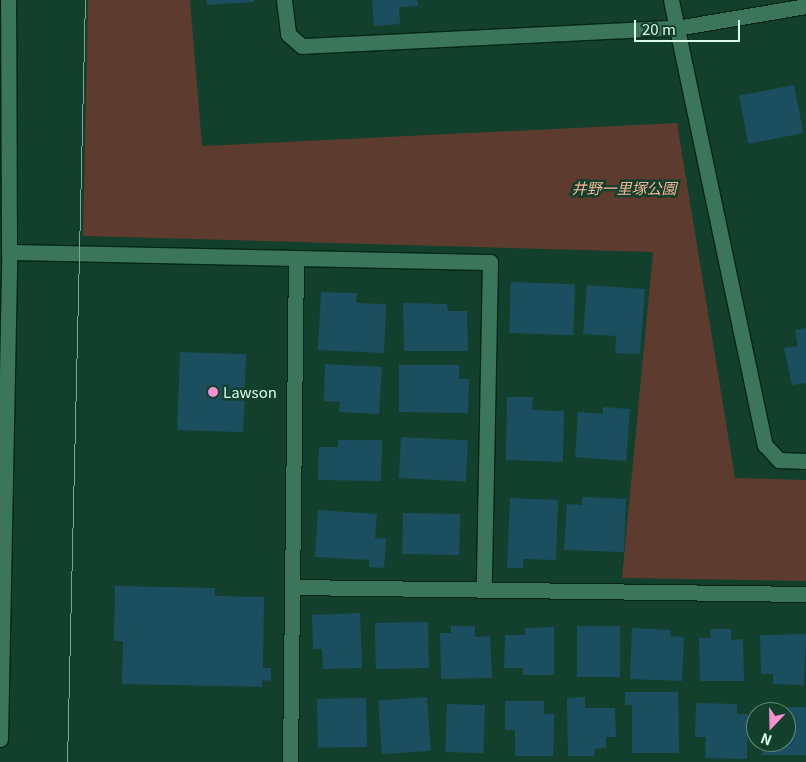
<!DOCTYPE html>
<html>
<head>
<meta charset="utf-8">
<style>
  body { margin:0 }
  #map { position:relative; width:806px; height:762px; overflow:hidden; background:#12402c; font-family:Georgia,"Noto Sans JP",serif }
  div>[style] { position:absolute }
  .green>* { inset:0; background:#5d3b2e }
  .building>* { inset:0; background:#1b4f5f; transform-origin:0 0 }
  .roads { filter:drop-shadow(1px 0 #042417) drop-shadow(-1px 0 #042417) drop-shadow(0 1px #042417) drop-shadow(0 -1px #042417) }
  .minor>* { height:15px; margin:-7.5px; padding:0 7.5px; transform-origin:7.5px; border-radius:7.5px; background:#3b755a }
  .tram>* { height:1px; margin:-0.5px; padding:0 0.5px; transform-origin:0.5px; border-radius:0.5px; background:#7fa492 }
  .dots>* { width:14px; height:14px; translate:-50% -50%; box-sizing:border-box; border:2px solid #12402c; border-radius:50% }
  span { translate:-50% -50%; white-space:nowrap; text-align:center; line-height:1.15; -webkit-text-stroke:5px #12402c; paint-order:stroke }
  .park-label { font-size:15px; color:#fbb296; font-style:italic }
  .poi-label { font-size:15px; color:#ddfbea }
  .left { translate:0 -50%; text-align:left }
  .north { position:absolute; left:746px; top:702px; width:50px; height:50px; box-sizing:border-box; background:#12402c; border:1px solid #638b78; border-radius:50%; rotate:201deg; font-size:14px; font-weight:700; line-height:20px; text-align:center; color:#ddfbea }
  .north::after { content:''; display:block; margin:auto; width:18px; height:22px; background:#f590d1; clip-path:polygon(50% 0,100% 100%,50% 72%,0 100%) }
  .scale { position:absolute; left:634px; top:20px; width:106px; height:22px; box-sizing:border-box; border:2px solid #ddfbea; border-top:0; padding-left:6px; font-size:15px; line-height:18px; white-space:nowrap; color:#ddfbea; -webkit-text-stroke:4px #12402c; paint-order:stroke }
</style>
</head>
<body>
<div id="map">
  <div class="green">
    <i style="clip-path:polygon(88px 0,190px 0,202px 146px,677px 123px,735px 478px,806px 480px,806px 581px,622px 578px,653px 252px,83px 236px)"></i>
  </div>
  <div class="building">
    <i style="clip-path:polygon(207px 0,254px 0,254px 2px,207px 5px)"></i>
    <i style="clip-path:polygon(372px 0,417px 0,418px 6px,399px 7px,400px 24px,374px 26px)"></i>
    <i style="left:794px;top:85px;width:49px;height:56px;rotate:79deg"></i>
    <i style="left:511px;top:282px;width:64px;height:51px;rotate:2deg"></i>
    <i style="clip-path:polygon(587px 285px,645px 289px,640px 354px,615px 353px,616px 336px,583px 334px)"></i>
    <i style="clip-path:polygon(321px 292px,357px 293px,356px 303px,386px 304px,384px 353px,318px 350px)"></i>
    <i style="clip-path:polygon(403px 303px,447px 304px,448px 311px,467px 311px,468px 351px,404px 351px)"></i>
    <i style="clip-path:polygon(806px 328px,806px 383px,792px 385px,784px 348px,798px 346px,795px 330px)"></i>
    <i style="left:180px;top:352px;width:66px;height:78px;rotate:2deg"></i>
    <i style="clip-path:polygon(325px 364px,382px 367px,379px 414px,339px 412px,340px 402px,324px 401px)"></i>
    <i style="clip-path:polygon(399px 365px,459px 365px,459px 379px,469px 379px,468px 413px,399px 412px)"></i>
    <i style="clip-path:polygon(507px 397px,533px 397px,532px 410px,564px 411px,563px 462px,506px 460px)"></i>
    <i style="clip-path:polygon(603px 407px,630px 409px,626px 461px,575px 457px,578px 412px,603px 414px)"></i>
    <i style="left:401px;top:437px;width:67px;height:41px;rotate:3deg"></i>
    <i style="clip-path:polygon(338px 440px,382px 440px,381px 481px,318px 480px,319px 447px,338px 447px)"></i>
    <i style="clip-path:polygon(582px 497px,626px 499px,624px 552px,564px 550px,567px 504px,582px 505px)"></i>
    <i style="clip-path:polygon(510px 498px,558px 500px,556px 560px,523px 559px,523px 568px,507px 568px)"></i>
    <i style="clip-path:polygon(318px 510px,377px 514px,375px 538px,386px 539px,384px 568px,369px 567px,369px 560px,315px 557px)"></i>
    <i style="left:403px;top:513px;width:57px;height:41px;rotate:1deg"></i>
    <i style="clip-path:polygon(115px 586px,215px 588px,215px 596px,264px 597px,263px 668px,271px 668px,271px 681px,262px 680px,262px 687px,122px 684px,123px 641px,114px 641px)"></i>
    <i style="clip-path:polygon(360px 613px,362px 668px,323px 669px,322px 649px,313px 649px,312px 615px)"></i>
    <i style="left:428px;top:622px;width:46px;height:53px;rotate:89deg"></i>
    <i style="clip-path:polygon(451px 626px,475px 626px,475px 637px,490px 636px,492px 678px,441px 679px,440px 633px,451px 633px)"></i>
    <i style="left:577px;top:626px;width:43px;height:51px"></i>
    <i style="clip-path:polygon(554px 627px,554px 675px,523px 675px,523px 668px,504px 668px,505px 635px,525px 635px,525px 628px)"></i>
    <i style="clip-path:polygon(632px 628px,671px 630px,670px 636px,684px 637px,682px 681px,630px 679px)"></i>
    <i style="clip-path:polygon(710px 629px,731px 629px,731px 640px,743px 639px,744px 681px,700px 681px,699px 638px,711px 638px)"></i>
    <i style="clip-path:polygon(806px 634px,804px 685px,773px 684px,773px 674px,761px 674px,760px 635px)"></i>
    <i style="clip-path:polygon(625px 692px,678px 692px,679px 753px,632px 753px,632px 705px,625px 705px)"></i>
    <i style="left:427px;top:697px;width:54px;height:49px;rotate:86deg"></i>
    <i style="clip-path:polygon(585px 697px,585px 708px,615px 708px,616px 737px,606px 737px,606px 748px,595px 749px,594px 756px,568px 756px,567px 698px)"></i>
    <i style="left:366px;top:698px;width:49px;height:49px;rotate:89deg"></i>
    <i style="clip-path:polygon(505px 701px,544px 701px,544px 714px,554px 714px,553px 756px,515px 756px,515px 730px,505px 730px)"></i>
    <i style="clip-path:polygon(696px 703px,737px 704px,737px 714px,748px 714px,747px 759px,705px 758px,706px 737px,695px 737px)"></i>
    <i style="left:447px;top:704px;width:38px;height:48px;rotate:2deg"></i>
    <i style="clip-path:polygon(761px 707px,806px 707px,806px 755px,762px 755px,762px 742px,786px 742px,786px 712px,761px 712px)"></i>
  </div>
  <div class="roads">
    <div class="minor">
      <i style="left:284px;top:0;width:34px;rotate:83deg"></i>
      <i style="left:288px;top:34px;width:18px;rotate:41deg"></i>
      <i style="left:302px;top:46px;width:374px;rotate:-2.8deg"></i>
      <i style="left:676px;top:28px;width:132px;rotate:-9.6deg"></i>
      <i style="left:671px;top:0;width:455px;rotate:78.1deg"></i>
      <i style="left:765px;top:445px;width:21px;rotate:47deg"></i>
      <i style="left:779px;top:460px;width:27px;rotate:2deg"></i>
      <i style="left:9px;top:252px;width:481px;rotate:1.2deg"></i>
      <i style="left:490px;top:262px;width:327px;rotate:91.1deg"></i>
      <i style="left:292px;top:587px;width:514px;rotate:0.78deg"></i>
      <i style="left:0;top:739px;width:487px;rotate:-88.9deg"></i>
      <i style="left:9px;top:252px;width:252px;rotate:-90.2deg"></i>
      <i style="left:290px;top:762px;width:504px;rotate:-89.32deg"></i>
    </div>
  </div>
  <div class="tram">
    <i style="left:67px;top:762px;width:762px;rotate:-88.65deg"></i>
  </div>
  <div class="dots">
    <i style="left:213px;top:392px;background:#f590d1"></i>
  </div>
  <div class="park-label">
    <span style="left:624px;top:188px">井野一里塚公園</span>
  </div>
  <div class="poi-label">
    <span class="left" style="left:223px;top:392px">Lawson</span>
  </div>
  <div class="north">N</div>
  <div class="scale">20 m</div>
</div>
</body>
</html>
